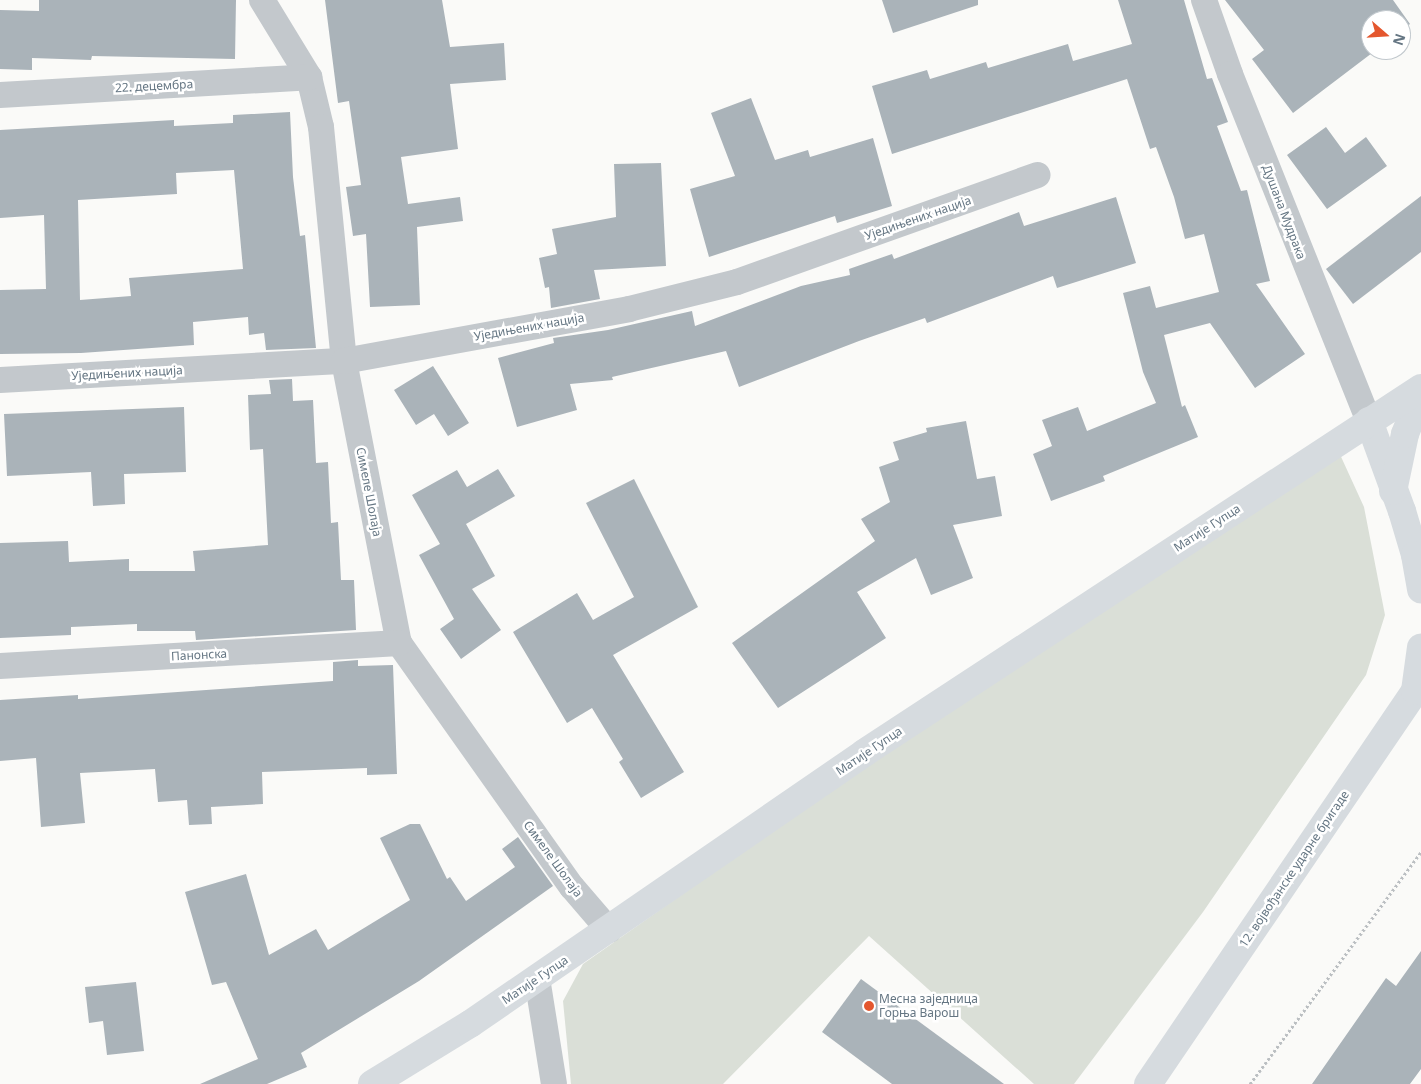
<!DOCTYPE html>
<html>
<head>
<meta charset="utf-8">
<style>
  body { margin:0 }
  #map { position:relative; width:1421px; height:1084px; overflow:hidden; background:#fafaf8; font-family:"Noto Sans",sans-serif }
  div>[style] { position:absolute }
  .green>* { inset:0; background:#dadfd7 }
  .building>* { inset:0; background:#aab3b9 }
  .path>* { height:3px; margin-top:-1.5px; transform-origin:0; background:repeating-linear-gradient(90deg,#bbbfc2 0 2.5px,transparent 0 5px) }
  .street>* { height:26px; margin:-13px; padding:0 13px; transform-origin:13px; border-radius:13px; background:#c3c8cc }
  .secondary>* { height:28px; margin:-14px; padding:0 14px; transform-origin:14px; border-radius:14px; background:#d6dbdf }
  .primary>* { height:28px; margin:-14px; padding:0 14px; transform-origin:14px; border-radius:14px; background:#d6dbdf }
  .dots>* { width:14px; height:14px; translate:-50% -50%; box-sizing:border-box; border:2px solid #fff; border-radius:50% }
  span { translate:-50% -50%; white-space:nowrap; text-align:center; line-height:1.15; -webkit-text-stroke:5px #fff; paint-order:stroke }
  .street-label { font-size:12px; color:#657683 }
  .poi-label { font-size:12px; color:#657683 }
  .left { translate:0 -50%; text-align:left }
  .north { position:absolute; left:1361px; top:10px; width:50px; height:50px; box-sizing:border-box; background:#fff; border:1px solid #c1c8cd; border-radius:50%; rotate:109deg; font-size:14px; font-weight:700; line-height:20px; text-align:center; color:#657683 }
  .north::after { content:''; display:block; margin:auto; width:18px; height:22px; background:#e4572e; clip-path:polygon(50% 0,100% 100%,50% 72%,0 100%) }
</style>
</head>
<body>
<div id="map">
  <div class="green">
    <i style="clip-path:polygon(1332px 437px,1364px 507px,1385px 615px,1366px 675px,1203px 912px,1074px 1084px,1034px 1084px,869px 936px,723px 1084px,571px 1084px,563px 1001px,583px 964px)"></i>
  </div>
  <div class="building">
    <i style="clip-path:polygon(39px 0,236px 0,235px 59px,92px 56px,91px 60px,32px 58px,32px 70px,0 69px,0 10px,39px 11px)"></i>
    <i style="clip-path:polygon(325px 0,442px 0,450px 47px,504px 43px,506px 80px,450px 84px,458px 149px,401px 157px,408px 204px,460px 197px,463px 221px,417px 227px,420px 305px,370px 307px,366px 234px,353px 236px,346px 187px,361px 185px,349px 101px,338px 103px)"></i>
    <i style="clip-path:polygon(882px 0,978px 0,978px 5px,893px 33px)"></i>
    <i style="clip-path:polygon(1118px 0,1184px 0,1207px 79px,1212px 78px,1228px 122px,1217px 126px,1241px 191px,1247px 190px,1270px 281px,1256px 284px,1305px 354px,1255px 388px,1210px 323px,1164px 335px,1182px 407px,1185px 405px,1198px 437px,1103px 476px,1105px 481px,1051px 501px,1033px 454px,1052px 446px,1042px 420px,1078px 407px,1087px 431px,1156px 403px,1143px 372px,1123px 293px,1150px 286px,1156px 308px,1219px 292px,1204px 234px,1185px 239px,1174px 197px,1156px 147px,1150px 149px,1127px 79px,892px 154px,872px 86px,927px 70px,930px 79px,986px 62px,988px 68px,1068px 44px,1073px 61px,1132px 44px)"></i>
    <i style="clip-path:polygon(1225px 0,1393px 0,1410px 24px,1401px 31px,1401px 20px,1371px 20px,1371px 50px,1376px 50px,1293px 113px,1252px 59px,1264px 50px)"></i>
    <i style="clip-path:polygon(751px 98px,775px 160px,808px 150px,810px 157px,873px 138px,892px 206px,837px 223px,835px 216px,709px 257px,690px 189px,735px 176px,711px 113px)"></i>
    <i style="clip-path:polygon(evenodd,290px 112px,293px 177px,300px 236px,305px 235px,316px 348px,266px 350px,264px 333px,249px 335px,248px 317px,193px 322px,194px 345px,81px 353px,0 354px,0 290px,46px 289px,44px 215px,0 218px,0 130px,174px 120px,174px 126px,233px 123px,233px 115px,290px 112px,234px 170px,243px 269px,129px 278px,131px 296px,80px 300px,78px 200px,177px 194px,176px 173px,234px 170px)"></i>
    <i style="clip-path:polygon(1326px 127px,1345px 153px,1366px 137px,1387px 166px,1327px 209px,1287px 155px)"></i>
    <i style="clip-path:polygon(661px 163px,666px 266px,594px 270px,600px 299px,551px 308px,549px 287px,545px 288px,539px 258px,557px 254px,552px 229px,616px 217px,614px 164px)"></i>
    <i style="clip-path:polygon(1421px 196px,1421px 252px,1353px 304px,1326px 269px)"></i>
    <i style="clip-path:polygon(1116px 197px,1136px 263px,1057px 288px,1053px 276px,927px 323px,925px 318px,859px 341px,739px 387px,726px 351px,612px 377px,613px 380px,570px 384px,577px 410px,517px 427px,498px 358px,554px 343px,553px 338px,608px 330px,692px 311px,695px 326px,801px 286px,850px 275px,849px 269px,892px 254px,894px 259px,1019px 212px,1024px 226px)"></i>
    <i style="clip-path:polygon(433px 366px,469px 423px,448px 436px,434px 414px,416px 425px,394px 390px)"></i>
    <i style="clip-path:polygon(292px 379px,293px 401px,313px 400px,316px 463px,328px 462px,331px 523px,338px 522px,341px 580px,354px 580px,356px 630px,196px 640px,195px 631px,137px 631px,137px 624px,71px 627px,71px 635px,0 638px,0 543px,68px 541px,69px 562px,129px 559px,129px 571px,195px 571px,193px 551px,268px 545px,263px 449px,250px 450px,248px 395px,271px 394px,269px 380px)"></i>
    <i style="clip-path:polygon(184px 407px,186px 472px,124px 474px,125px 504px,93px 506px,91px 472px,7px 476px,4px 414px)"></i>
    <i style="clip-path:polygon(966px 421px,977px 479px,995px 476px,1002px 516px,953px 525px,973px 578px,931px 595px,916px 558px,857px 592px,886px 638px,778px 708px,732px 643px,875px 541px,861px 519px,890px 502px,879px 467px,899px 460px,893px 442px,927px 432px,926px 428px)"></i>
    <i style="clip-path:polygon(498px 469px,515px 496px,466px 524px,495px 576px,472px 589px,501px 630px,461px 659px,440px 629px,454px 619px,419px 555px,440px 544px,412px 495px,457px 470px,467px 487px)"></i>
    <i style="clip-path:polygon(634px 479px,698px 607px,613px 655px,684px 772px,641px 798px,619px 762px,623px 759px,592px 708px,567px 723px,513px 632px,577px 593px,593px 620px,634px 597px,586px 503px)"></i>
    <i style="clip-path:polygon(358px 660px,358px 666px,393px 665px,397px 774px,367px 775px,367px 768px,262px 772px,263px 804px,211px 807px,212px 824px,189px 825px,187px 800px,158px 802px,155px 769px,80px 773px,85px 823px,41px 827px,36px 758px,0 761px,0 700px,78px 695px,78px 699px,333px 681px,333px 662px)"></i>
    <i style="clip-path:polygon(410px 824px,420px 824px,447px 879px,450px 877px,466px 901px,515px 867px,502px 849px,518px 837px,553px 886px,419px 981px,301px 1053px,307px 1067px,267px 1084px,200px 1084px,258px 1059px,226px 982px,212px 985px,185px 892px,246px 874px,269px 955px,316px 929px,328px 950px,410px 900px,380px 838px)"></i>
    <i style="clip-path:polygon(1421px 951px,1421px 1069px,1410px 1084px,1312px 1084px,1386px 978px,1396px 986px)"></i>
    <i style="clip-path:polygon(861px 979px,1004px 1084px,892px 1084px,822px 1032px)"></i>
    <i style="clip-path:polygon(136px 982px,144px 1051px,107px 1055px,103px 1021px,89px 1023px,85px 987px)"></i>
  </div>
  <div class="path">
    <i style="left:1250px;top:1084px;width:288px;rotate:-53.6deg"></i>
  </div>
  <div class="street">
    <i style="left:262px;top:0;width:90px;rotate:58.6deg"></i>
    <i style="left:309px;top:77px;width:51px;rotate:76.5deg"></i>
    <i style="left:321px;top:127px;width:235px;rotate:84.4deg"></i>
    <i style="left:344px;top:361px;width:287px;rotate:79deg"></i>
    <i style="left:399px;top:643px;width:299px;rotate:54.7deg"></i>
    <i style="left:572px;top:887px;width:57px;rotate:49.3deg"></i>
    <i style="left:1204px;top:0;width:78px;rotate:70.6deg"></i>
    <i style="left:1230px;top:74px;width:374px;rotate:68.2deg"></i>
    <i style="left:0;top:95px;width:310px;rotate:-3.3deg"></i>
    <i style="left:0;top:380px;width:345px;rotate:-3.2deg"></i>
    <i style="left:344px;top:361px;width:290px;rotate:-10.3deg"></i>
    <i style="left:629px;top:309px;width:111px;rotate:-14deg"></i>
    <i style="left:737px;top:282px;width:319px;rotate:-19.6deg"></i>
    <i style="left:0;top:666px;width:400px;rotate:-3.3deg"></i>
    <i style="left:537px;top:978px;width:107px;rotate:80.9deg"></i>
  </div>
  <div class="secondary">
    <i style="left:1369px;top:421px;width:96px;rotate:69.9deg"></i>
    <i style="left:1402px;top:511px;width:46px;rotate:73.5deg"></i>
    <i style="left:1415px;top:555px;width:35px;rotate:80deg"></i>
    <i style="left:1148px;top:1084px;width:475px;rotate:-55.8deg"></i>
    <i style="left:1415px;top:691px;width:44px;rotate:-82.2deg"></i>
  </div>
  <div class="primary">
    <i style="left:1393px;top:491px;width:58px;rotate:-78.1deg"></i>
    <i style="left:1405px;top:434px;width:44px;rotate:-68.7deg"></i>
    <i style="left:372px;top:1084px;width:115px;rotate:-31.5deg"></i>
    <i style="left:470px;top:1024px;width:478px;rotate:-34.5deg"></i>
    <i style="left:864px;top:753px;width:666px;rotate:-33.24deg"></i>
  </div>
  <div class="dots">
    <i style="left:869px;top:1006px;background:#e4572e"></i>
  </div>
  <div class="street-label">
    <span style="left:154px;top:86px;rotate:-3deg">22. децембра</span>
    <span style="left:1284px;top:212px;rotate:69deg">Душана Мудрака</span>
    <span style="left:918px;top:218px;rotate:-19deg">Уједињених нација</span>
    <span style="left:529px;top:327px;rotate:-10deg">Уједињених нација</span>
    <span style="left:127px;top:373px;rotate:-3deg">Уједињених нација</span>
    <span style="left:369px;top:492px;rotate:79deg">Симеле Шолаја</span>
    <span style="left:1207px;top:528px;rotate:-33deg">Матије Гупца</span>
    <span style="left:199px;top:655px;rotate:-3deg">Панонска</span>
    <span style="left:869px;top:751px;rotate:-34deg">Матије Гупца</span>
    <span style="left:553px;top:859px;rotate:54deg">Симеле Шолаја</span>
    <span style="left:1294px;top:869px;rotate:-56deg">12. војвођанске ударне бригаде</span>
    <span style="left:535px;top:980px;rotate:-34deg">Матије Гупца</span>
  </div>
  <div class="poi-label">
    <span class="left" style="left:879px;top:1006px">Месна заједница<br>Горња Варош</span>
  </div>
  <div class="north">N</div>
</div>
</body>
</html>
